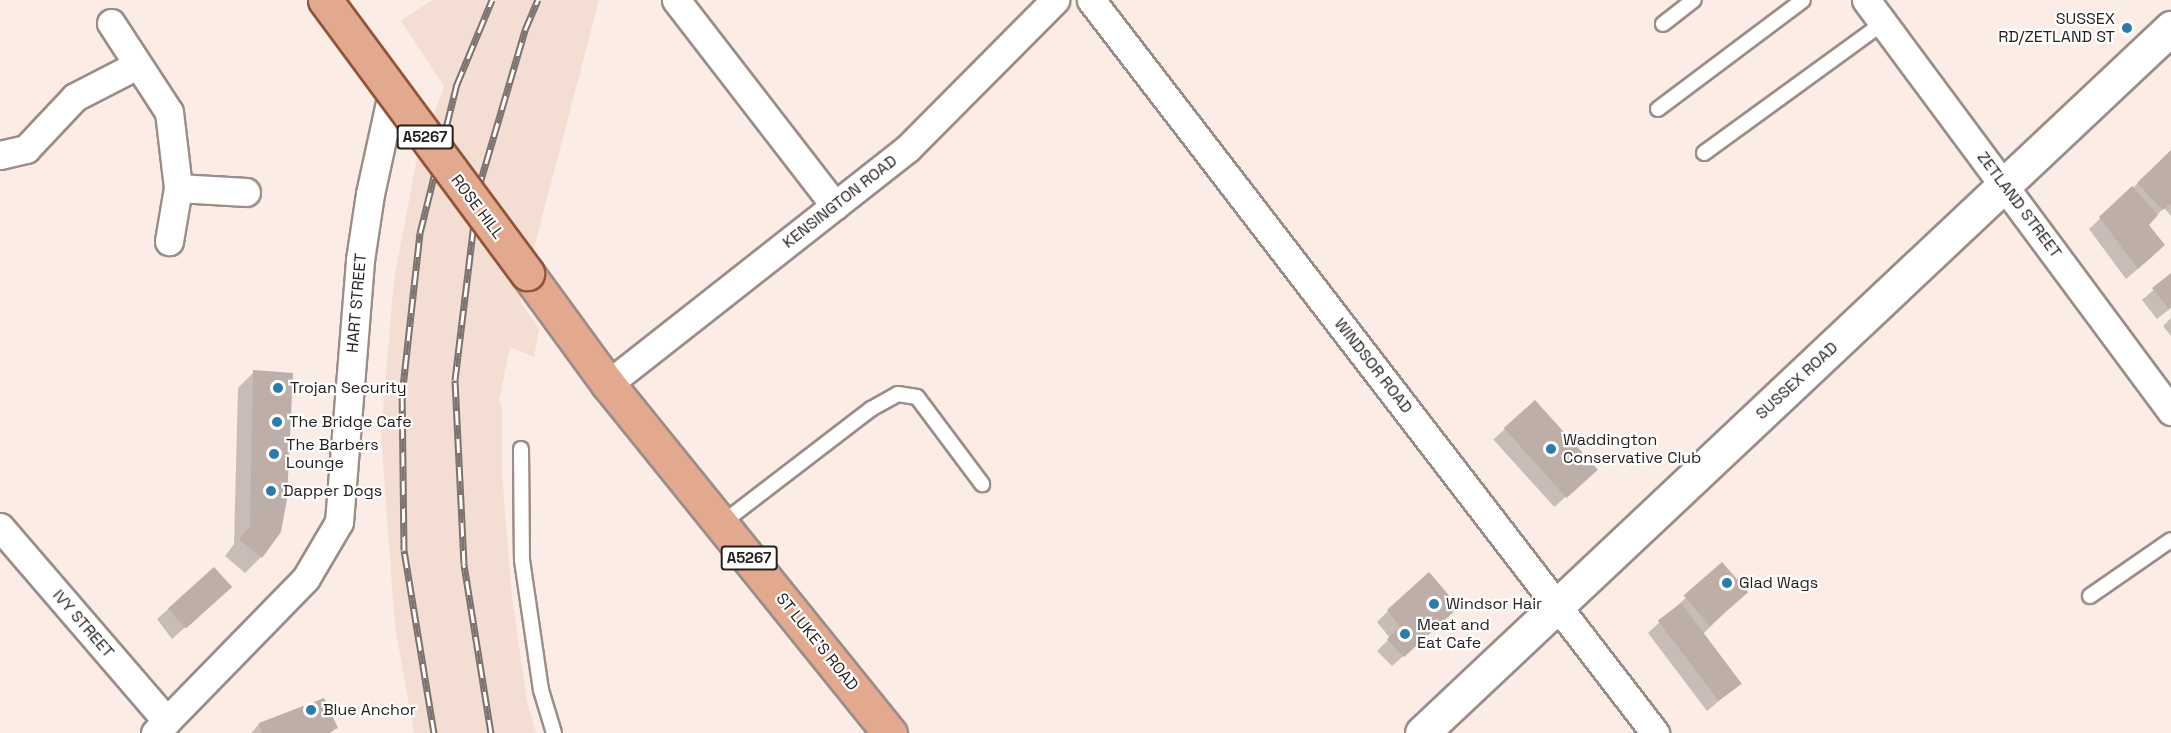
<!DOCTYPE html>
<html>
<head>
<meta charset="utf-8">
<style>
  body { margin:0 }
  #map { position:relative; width:2171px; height:733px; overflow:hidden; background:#fbece5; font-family:"Space Grotesk",sans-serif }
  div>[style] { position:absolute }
  .built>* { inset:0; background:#f4ddd3 }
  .shadow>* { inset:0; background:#0003; transform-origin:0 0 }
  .building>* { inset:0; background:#bdaea8; transform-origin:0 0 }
  .roads { filter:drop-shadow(2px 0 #9b8d87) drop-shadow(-2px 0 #9b8d87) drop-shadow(0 2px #9b8d87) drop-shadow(0 -2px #9b8d87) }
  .service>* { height:14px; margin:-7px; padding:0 7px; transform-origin:7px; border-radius:7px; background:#fff }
  .minor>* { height:27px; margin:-13.5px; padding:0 13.5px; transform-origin:13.5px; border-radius:13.5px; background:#fff }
  .tertiary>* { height:33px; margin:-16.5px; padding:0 16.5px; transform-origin:16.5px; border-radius:16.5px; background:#fff }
  .primary>* { height:33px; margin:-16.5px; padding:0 16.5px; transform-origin:16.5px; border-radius:16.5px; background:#e2a98f }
  .rail>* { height:7px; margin-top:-3.5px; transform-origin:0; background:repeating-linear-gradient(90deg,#fff 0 14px,#7c726e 0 28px); box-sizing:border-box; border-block:2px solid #7c726e }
  .bridges { filter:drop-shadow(2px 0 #935437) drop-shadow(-2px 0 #935437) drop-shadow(0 2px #935437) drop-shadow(0 -2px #935437) }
  .primary-bridge>* { height:33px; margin:-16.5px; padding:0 16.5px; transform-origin:16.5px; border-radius:16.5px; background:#e2a98f }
  .dots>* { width:16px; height:16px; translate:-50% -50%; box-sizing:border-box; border:3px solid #fff; border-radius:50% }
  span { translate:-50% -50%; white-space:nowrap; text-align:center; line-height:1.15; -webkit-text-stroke:4.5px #fff; paint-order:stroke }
  .shield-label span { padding:2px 4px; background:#fff; border:2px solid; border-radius:4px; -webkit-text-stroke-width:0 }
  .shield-label { font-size:15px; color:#26201e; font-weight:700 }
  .poi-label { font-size:16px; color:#26201e }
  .right { translate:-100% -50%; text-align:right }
  .left { translate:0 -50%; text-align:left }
  .street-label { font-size:16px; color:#26201e }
</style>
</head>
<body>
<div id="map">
  <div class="built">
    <i style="clip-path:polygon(432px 0,599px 0,520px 301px,539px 329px,534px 357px,510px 347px,499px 401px,502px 407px,502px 473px,512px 598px,527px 702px,536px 733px,414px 733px,395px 626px,381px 435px,394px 280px,416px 163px,444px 86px,401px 21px)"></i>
  </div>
  <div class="shadow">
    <i style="clip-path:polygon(2171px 152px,2171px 216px,2164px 208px,2147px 225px,2153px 256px,2126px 279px,2089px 229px)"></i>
    <i style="clip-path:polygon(2171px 275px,2171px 308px,2157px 319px,2142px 300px)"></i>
    <i style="clip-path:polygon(2171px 318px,2171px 336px,2163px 326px)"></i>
    <i style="clip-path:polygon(254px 372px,279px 531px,260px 558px,245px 573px,225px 556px,234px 544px,238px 388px)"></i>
    <i style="left:1535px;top:402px;width:91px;height:56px;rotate:48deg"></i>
    <i style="clip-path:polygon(1722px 564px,1746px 592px,1703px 634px,1740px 683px,1707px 711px,1648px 633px)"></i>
    <i style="clip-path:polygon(214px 569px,219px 597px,172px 639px,157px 619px)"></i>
    <i style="clip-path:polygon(1388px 611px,1446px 618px,1392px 666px,1377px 651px,1390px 638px,1377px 622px)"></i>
    <i style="clip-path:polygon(323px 700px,336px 728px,331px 733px,251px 733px,259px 724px)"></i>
  </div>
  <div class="building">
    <i style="clip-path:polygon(2171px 150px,2171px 203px,2163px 210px,2137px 183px)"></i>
    <i style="clip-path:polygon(2132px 186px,2158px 215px,2149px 225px,2165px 245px,2138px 269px,2099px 217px)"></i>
    <i style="clip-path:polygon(2171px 273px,2171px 307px,2169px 309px,2152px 288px)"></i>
    <i style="clip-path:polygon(253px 370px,293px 373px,287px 499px,281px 532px,262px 558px,239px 539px,250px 527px)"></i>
    <i style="left:1535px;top:400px;width:94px;height:42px;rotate:48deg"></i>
    <i style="left:1722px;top:562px;width:40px;height:51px;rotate:49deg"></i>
    <i style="left:214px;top:567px;width:27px;height:62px;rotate:48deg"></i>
    <i style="clip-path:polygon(1429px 572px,1459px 607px,1404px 657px,1387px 639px,1400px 627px,1387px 610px)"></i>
    <i style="left:1681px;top:603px;width:101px;height:29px;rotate:53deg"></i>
    <i style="clip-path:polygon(324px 698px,338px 728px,327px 733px,262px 733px,259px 723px)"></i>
  </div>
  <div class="roads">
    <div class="service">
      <i style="left:1663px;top:24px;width:39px;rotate:-38deg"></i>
      <i style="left:1658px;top:109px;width:181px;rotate:-36.9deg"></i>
      <i style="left:1704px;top:153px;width:221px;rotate:-36deg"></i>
      <i style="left:521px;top:449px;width:111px;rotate:89.5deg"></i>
      <i style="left:522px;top:560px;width:131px;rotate:81.7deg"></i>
      <i style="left:541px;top:690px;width:45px;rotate:73.2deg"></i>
      <i style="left:721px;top:524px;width:189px;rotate:-37.5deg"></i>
      <i style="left:871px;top:409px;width:31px;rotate:-29deg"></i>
      <i style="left:898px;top:394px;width:19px;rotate:9deg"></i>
      <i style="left:917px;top:397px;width:109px;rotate:53.2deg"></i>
      <i style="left:2090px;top:596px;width:98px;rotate:-34.7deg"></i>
    </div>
    <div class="minor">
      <i style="left:676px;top:0;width:260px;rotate:52.3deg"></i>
      <i style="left:1091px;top:0;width:925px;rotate:52.42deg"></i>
      <i style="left:1866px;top:0;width:512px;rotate:53.42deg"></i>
      <i style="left:111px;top:23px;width:106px;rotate:56.9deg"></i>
      <i style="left:169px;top:112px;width:77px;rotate:83.2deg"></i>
      <i style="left:178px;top:188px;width:54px;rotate:99.6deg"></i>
      <i style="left:0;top:155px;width:27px;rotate:-13deg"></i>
      <i style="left:26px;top:149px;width:71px;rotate:-46.7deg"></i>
      <i style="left:75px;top:97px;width:70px;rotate:-27.3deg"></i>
      <i style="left:178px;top:188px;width:68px;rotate:3.4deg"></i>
      <i style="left:608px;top:384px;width:382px;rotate:-38.2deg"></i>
      <i style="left:908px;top:148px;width:209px;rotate:-45.2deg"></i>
      <i style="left:0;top:527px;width:256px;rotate:49.3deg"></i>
      <i style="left:155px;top:733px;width:216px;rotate:-45.7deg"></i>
      <i style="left:306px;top:578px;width:65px;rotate:-59.5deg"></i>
      <i style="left:339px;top:522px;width:263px;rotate:-85.4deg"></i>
      <i style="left:360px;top:260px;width:67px;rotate:-81.4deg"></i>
      <i style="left:370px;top:194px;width:103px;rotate:-77.7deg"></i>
    </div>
    <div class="tertiary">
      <i style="left:1422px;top:733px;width:1029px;rotate:-43.27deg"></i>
    </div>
    <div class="primary">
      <i style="left:527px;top:273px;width:137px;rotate:53.9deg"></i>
      <i style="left:608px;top:384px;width:449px;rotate:51.1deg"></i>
    </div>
  </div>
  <div class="rail">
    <i style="left:434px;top:733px;width:185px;rotate:-99.3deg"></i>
    <i style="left:404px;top:550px;width:154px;rotate:-90.7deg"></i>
    <i style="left:402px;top:396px;width:164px;rotate:-83.7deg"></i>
    <i style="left:420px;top:233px;width:154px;rotate:-76.1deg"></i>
    <i style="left:457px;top:84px;width:91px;rotate:-67.4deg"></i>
    <i style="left:491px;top:733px;width:171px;rotate:-99.1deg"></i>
    <i style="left:464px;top:564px;width:184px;rotate:-92.8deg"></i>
    <i style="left:455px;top:380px;width:191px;rotate:-83.1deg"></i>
    <i style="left:478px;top:190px;width:167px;rotate:-73.6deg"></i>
    <i style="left:525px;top:30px;width:33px;rotate:-67deg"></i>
  </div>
  <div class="bridges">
    <div class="primary-bridge">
      <i style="left:325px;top:0;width:340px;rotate:53.5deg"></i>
    </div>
  </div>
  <div class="dots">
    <i style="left:2127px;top:28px;background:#2b7bac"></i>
    <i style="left:278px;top:388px;background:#2b7bac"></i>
    <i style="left:277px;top:422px;background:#2b7bac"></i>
    <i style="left:1551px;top:449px;background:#2b7bac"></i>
    <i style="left:274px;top:454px;background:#2b7bac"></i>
    <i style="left:271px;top:491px;background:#2b7bac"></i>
    <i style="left:1727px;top:583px;background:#2b7bac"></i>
    <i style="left:1434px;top:604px;background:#2b7bac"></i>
    <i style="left:1405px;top:634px;background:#2b7bac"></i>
    <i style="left:311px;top:710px;background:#2b7bac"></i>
  </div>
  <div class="shield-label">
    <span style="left:425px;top:137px">A5267</span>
    <span style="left:749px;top:558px">A5267</span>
  </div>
  <div class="poi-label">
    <span class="right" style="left:2115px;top:28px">SUSSEX<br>RD/ZETLAND ST</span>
    <span class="left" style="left:290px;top:388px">Trojan Security</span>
    <span class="left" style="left:289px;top:422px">The Bridge Cafe</span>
    <span class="left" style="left:1563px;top:449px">Waddington<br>Conservative Club</span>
    <span class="left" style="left:286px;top:454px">The Barbers<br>Lounge</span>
    <span class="left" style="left:283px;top:491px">Dapper Dogs</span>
    <span class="left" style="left:1739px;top:583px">Glad Wags</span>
    <span class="left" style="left:1446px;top:604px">Windsor Hair</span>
    <span class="left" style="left:1417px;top:634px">Meat and<br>Eat Cafe</span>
    <span class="left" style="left:323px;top:710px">Blue Anchor</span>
  </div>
  <div class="street-label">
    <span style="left:840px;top:202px;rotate:-38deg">KENSINGTON ROAD</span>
    <span style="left:2019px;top:205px;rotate:53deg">ZETLAND STREET</span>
    <span style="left:477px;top:207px;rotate:53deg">ROSE HILL</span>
    <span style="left:357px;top:303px;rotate:-85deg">HART STREET</span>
    <span style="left:1373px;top:366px;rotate:52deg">WINDSOR ROAD</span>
    <span style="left:1797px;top:381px;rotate:-43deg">SUSSEX ROAD</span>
    <span style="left:83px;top:624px;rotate:49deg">IVY STREET</span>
    <span style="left:817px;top:642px;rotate:51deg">ST LUKE'S ROAD</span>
  </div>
</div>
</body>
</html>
